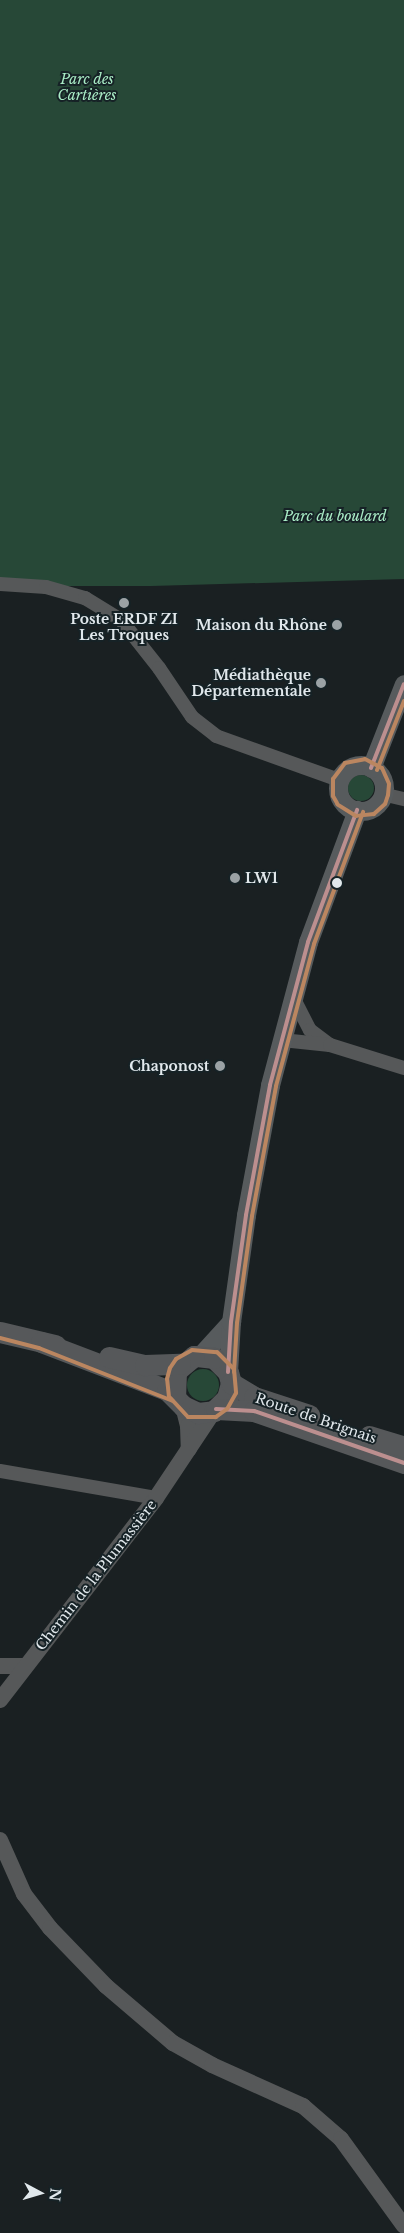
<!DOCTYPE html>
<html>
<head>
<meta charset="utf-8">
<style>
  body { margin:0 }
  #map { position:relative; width:404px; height:2233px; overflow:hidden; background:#1a2022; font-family:"Libre Baskerville",serif }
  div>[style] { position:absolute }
  .green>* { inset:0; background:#274837 }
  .round { border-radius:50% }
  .minor>* { height:14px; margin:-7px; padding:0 7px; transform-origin:7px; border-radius:7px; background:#565859 }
  .tertiary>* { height:16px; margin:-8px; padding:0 8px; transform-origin:8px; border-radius:8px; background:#565859 }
  .secondary>* { height:19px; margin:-9.5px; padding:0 9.5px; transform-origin:9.5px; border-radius:9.5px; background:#575b5d }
  .secondary>.ring { margin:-9.5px; padding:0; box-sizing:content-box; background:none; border:19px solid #575b5d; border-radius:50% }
  .primary>* { height:21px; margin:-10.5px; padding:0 10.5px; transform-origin:10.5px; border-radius:10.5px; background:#56585a }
  .bus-1>* { height:4px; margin:-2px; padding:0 2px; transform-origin:2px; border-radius:2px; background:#bc8f8f }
  .bus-2>* { height:4px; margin:-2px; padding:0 2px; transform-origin:2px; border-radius:2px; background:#bb8660 }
  .dots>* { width:14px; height:14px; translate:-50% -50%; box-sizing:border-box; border:2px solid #162226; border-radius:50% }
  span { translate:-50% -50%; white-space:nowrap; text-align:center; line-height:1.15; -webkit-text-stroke:4px #162226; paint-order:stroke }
  .park-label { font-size:14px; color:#a9ecc6; font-style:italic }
  .poi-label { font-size:14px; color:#e1e8ec; font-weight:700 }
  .right { translate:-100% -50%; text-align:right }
  .left { translate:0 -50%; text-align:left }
  .street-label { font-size:14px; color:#e1e8ec }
  .north { position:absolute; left:15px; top:2168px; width:50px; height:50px; -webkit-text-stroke:4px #162226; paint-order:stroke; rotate:96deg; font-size:14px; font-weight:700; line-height:20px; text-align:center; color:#e1e8ec }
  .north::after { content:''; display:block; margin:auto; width:18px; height:22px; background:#e1e8ec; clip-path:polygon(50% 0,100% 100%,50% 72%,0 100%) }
</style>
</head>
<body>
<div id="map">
  <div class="green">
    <i style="clip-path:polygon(0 0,404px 0,404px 579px,151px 586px,0 586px)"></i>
    <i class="round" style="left:348px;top:775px;width:26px;height:26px"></i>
    <i class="round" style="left:187px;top:1369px;width:32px;height:32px"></i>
  </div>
  <div class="minor">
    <i style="left:0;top:584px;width:46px;rotate:3.7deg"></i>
    <i style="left:46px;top:587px;width:41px;rotate:15.8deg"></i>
    <i style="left:85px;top:598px;width:42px;rotate:31.4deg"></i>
    <i style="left:121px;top:620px;width:61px;rotate:51.6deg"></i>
    <i style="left:159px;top:668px;width:59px;rotate:56deg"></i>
    <i style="left:192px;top:717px;width:31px;rotate:38deg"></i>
    <i style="left:216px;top:736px;width:131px;rotate:19.7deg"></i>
    <i style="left:382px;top:794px;width:23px;rotate:13deg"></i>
    <i style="left:294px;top:999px;width:35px;rotate:63deg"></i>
    <i style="left:310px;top:1030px;width:25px;rotate:37deg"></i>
    <i style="left:282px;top:1040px;width:48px;rotate:5.9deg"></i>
    <i style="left:330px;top:1045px;width:77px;rotate:17.3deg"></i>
    <i style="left:0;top:1471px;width:158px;rotate:9.8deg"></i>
  </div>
  <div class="tertiary">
    <i style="left:183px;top:1406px;width:21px;rotate:76deg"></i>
    <i style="left:188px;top:1426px;width:23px;rotate:88deg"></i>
    <i style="left:0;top:1666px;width:25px"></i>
    <i style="left:0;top:1700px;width:255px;rotate:-52.3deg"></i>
    <i style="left:156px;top:1498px;width:105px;rotate:-56.3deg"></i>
    <i style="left:0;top:1840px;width:59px;rotate:66deg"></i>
    <i style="left:24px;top:1894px;width:43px;rotate:52.6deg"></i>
    <i style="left:50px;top:1928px;width:81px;rotate:46deg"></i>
    <i style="left:106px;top:1986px;width:88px;rotate:40.4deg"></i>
    <i style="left:173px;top:2043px;width:45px;rotate:29.4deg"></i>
    <i style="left:212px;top:2065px;width:100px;rotate:24.3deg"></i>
    <i style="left:303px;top:2106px;width:50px;rotate:41deg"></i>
    <i style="left:341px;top:2139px;width:107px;rotate:54.1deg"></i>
  </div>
  <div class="secondary">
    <i class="ring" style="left:338px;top:765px;width:27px;height:27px"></i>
    <i style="left:371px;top:768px;width:90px;rotate:-68.6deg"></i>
    <i style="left:201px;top:1355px;width:45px;rotate:-47.7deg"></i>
    <i style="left:228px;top:1372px;width:50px;rotate:-86.6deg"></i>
    <i style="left:231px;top:1322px;width:108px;rotate:-82deg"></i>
    <i style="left:246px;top:1215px;width:132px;rotate:-79.5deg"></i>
    <i style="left:270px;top:1085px;width:148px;rotate:-75.1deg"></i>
    <i style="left:308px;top:942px;width:141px;rotate:-69.6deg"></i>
  </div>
  <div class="primary">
    <i style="left:0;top:1332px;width:57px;rotate:13.3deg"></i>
    <i style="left:41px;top:1342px;width:135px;rotate:20.9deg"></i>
    <i style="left:167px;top:1390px;width:23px;rotate:45deg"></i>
    <i style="left:183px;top:1406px;width:17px;rotate:25deg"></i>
    <i style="left:198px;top:1413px;width:16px;rotate:-7deg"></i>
    <i style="left:214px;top:1411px;width:18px;rotate:-45deg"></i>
    <i style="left:227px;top:1398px;width:16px;rotate:-75deg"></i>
    <i style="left:231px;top:1383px;width:11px;rotate:-105deg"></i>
    <i style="left:228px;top:1372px;width:20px;rotate:-135deg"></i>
    <i style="left:214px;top:1358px;width:20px;rotate:-174deg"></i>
    <i style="left:194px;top:1356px;width:23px;rotate:140deg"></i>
    <i style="left:176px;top:1371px;width:24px;rotate:92deg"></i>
    <i style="left:109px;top:1357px;width:37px;rotate:13deg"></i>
    <i style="left:145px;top:1365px;width:35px;rotate:-2deg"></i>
    <i style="left:231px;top:1383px;width:27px;rotate:31deg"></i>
    <i style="left:254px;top:1397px;width:58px;rotate:18.1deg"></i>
    <i style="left:216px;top:1409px;width:38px;rotate:3deg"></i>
    <i style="left:254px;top:1411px;width:159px;rotate:19.1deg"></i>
    <i style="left:369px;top:1436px;width:37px;rotate:17deg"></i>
  </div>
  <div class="bus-1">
    <i style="left:371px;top:768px;width:90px;rotate:-68.6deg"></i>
    <i style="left:228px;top:1372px;width:50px;rotate:-86.6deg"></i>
    <i style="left:231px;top:1322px;width:108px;rotate:-82deg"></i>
    <i style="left:246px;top:1215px;width:132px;rotate:-79.5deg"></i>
    <i style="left:270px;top:1085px;width:148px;rotate:-75.1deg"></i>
    <i style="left:308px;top:942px;width:141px;rotate:-69.6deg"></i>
    <i style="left:216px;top:1409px;width:38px;rotate:3deg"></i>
    <i style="left:254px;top:1411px;width:159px;rotate:19.1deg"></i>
  </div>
  <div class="bus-2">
    <i style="left:377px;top:770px;width:74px;rotate:-68.6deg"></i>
    <i style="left:337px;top:803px;width:8px;rotate:-120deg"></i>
    <i style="left:333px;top:796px;width:17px;rotate:-90deg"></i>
    <i style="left:333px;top:779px;width:20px;rotate:-53deg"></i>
    <i style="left:345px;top:763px;width:20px;rotate:-11deg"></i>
    <i style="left:365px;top:759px;width:19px;rotate:28deg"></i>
    <i style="left:382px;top:768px;width:17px;rotate:66deg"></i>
    <i style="left:389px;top:784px;width:11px;rotate:95deg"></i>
    <i style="left:388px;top:795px;width:9px;rotate:108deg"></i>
    <i style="left:385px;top:804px;width:15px;rotate:138deg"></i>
    <i style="left:374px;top:814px;width:18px;rotate:174deg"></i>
    <i style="left:356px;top:816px;width:22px;rotate:-148deg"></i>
    <i style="left:0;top:1338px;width:40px;rotate:14.4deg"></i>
    <i style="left:39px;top:1348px;width:144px;rotate:21.6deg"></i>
    <i style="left:234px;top:1372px;width:49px;rotate:-86.5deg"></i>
    <i style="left:237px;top:1323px;width:108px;rotate:-82deg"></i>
    <i style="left:252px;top:1216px;width:132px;rotate:-79.5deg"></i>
    <i style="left:276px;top:1086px;width:147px;rotate:-75deg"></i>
    <i style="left:314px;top:944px;width:141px;rotate:-69.6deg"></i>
    <i style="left:169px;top:1397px;width:18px;rotate:-96deg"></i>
    <i style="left:167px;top:1379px;width:11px;rotate:-75deg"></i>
    <i style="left:170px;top:1368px;width:11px;rotate:-56deg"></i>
    <i style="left:176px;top:1359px;width:18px;rotate:-29deg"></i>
    <i style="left:192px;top:1350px;width:25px;rotate:5deg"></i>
    <i style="left:217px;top:1352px;width:24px;rotate:45deg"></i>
    <i style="left:234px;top:1369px;width:24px;rotate:85deg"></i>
    <i style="left:236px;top:1393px;width:18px;rotate:119deg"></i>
    <i style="left:227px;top:1409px;width:14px;rotate:144deg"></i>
    <i style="left:216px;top:1417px;width:28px;rotate:180deg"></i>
    <i style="left:188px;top:1417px;width:26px;rotate:-133deg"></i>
  </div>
  <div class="dots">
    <i style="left:124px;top:603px;background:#9ba2a5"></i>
    <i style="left:337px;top:625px;background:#9ba2a5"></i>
    <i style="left:321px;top:683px;background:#9ba2a5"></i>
    <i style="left:235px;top:878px;background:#9ba2a5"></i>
    <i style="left:337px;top:883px;background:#e1e8ec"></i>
    <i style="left:220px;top:1066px;background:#9ba2a5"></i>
  </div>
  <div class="park-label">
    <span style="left:87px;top:87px">Parc des<br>Cartières</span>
    <span style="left:335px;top:516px">Parc du boulard</span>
  </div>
  <div class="poi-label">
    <span style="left:124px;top:627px">Poste ERDF ZI<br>Les Troques</span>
    <span class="right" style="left:327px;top:625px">Maison du Rhône</span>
    <span class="right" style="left:311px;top:683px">Médiathèque<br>Départementale</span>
    <span class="left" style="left:245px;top:878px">LW1</span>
    <span class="right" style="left:209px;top:1066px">Chaponost</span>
  </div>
  <div class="street-label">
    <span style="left:316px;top:1418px;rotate:19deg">Route de Brignais</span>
    <span style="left:96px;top:1575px;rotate:-52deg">Chemin de la Plumassière</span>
  </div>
  <div class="north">N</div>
</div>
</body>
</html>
